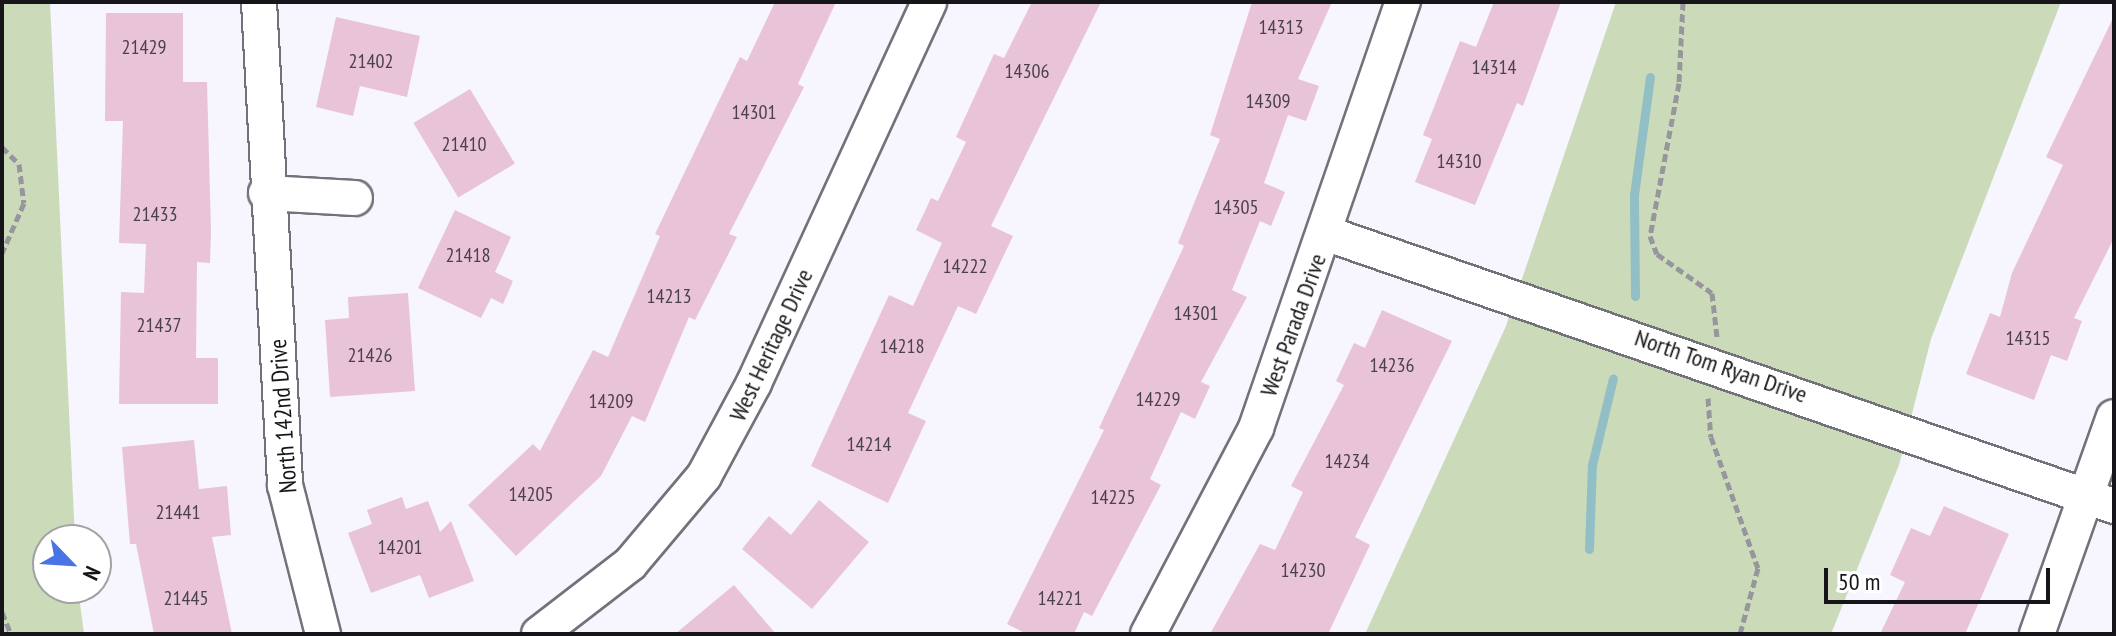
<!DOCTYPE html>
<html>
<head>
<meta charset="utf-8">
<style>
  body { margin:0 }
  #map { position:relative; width:2116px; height:636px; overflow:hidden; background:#f7f5fe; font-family:"PT Sans Narrow",sans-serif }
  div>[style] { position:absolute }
  .green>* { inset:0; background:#cbdbb9 }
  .stream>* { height:9px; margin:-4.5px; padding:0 4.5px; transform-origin:4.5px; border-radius:4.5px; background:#92bfc6 }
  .building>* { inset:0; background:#e9c4d8; transform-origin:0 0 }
  .path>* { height:5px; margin-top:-2.5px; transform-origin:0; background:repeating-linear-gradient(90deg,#98969d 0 8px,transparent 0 12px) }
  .roads { filter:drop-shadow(2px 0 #73717a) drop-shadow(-2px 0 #73717a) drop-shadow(0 2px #73717a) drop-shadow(0 -2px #73717a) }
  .minor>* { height:34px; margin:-17px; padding:0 17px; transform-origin:17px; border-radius:17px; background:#fff }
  span { translate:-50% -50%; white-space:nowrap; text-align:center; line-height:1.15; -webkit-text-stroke:7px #fff; paint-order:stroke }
  .number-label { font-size:20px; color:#4b4149 }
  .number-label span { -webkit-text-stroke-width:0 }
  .street-label { font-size:24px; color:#161519 }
  .frame { position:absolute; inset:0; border:4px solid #161519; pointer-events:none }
  .north { position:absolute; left:32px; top:524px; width:80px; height:80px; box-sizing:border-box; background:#fff; border:2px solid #a2a1a3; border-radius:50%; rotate:115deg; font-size:22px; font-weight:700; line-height:32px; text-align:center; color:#161519 }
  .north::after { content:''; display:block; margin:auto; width:28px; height:36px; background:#4974e6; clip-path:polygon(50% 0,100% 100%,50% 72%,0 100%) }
  .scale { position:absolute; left:1824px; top:568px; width:226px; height:36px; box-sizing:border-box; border:4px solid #161519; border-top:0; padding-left:10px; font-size:24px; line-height:28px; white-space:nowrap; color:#161519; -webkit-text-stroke:6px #fff; paint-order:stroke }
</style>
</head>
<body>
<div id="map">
  <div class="green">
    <i style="clip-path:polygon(2px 2px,50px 2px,75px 540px,48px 540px,48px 588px,78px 588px,84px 634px,2px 634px)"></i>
    <i style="clip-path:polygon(1616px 2px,2061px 2px,1931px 339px,1899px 465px,1831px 634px,1365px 634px,1506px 326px)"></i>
  </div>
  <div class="stream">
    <i style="left:1635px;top:296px;width:101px;rotate:-90.6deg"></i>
    <i style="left:1634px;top:195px;width:119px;rotate:-82.3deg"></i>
    <i style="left:1589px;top:549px;width:84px;rotate:-88deg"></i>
    <i style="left:1592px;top:465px;width:89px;rotate:-76.4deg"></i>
  </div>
  <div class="building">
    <i style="clip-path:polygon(775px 2px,836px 2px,798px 84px,804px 87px,729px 234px,737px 237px,695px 320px,689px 317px,645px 422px,632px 416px,601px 476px,516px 556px,468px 505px,533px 444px,540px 451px,593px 350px,608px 357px,660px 236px,655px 234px,740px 57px,747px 61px)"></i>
    <i style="clip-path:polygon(1032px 2px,1101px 2px,991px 226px,1013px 236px,976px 314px,958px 306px,908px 413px,926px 421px,888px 503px,811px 466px,889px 295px,913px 306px,942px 243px,916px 230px,931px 198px,938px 201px,966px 142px,956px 137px,994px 54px,1004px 58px)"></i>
    <i style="clip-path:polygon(1252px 2px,1332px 2px,1298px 79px,1319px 86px,1306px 121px,1288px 115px,1264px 183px,1285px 192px,1271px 226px,1260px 221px,1232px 290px,1247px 297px,1201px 382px,1210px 386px,1195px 419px,1181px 412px,1150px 479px,1161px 485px,1092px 616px,1084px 612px,1074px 634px,1027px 634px,1007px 624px,1104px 430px,1099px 428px,1184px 246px,1178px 243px,1220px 139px,1210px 135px)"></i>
    <i style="clip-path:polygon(1494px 2px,1561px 2px,1523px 106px,1517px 103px,1475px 205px,1415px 182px,1432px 139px,1423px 135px,1460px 41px,1476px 47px)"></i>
    <i style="clip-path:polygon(106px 13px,183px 13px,183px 82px,207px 82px,211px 232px,210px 263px,197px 262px,196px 358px,218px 358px,218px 404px,119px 404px,121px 292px,144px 293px,146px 244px,119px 243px,123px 121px,105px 121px)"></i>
    <i style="clip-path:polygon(2114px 16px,2114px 238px,2074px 318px,2082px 321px,2067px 361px,2051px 355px,2034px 400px,1966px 374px,1990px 313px,2000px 317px,2012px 273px,2063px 165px,2046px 157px)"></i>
    <i style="clip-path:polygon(336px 17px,420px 36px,407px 97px,360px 86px,353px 116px,316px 107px)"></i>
    <i style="left:470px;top:89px;width:87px;height:66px;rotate:59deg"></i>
    <i style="clip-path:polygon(455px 210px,511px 237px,495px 272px,513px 281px,503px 304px,491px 298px,481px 318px,418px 288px)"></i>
    <i style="clip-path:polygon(408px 293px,415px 391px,330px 397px,325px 320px,349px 318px,348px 297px)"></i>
    <i style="clip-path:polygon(1382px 310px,1452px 341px,1355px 537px,1370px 545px,1328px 634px,1210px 634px,1260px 544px,1275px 550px,1303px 492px,1291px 486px,1344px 385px,1336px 381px,1354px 343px,1365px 348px)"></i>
    <i style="clip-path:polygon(194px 440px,199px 489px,227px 486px,231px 535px,212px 537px,232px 634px,154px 634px,136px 544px,130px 544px,122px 447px)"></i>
    <i style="clip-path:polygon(402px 497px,406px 509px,428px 501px,440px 532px,451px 521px,474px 581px,429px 598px,420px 575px,371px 593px,348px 533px,372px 524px,367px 510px)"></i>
    <i style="clip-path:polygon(819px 500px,869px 542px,812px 609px,742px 549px,769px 516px,791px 535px)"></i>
    <i style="clip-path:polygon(1944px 506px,2009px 534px,1965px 634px,1880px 634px,1905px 582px,1890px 575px,1911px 528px,1930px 536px)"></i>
    <i style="clip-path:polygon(734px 585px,776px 634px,675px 634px)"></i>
  </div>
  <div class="path">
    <i style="left:1683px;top:2px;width:81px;rotate:92.8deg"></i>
    <i style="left:1679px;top:83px;width:156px;rotate:100.7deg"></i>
    <i style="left:1650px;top:236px;width:19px;rotate:69deg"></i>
    <i style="left:1657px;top:254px;width:67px;rotate:35.3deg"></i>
    <i style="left:1712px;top:293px;width:44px;rotate:83.5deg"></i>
    <i style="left:2px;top:147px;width:24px;rotate:45deg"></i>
    <i style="left:19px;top:164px;width:39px;rotate:83deg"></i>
    <i style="left:24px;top:203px;width:55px;rotate:113.7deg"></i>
    <i style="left:1708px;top:398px;width:39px;rotate:86deg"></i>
    <i style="left:1711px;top:437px;width:139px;rotate:70.3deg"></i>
    <i style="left:1758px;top:568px;width:68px;rotate:105.3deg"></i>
    <i style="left:2px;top:612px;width:24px;rotate:68deg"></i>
  </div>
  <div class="roads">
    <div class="minor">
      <i style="left:259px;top:2px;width:484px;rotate:86.9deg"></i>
      <i style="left:285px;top:485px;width:154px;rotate:75.7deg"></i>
      <i style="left:266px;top:193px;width:89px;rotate:3.2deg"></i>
      <i style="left:1325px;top:233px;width:835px;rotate:19.09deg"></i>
      <i style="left:539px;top:634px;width:115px;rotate:-37.6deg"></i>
      <i style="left:630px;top:564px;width:115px;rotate:-49.9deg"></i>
      <i style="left:704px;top:476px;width:106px;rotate:-61.7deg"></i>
      <i style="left:754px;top:383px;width:419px;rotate:-65.3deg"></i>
      <i style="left:1148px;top:634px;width:233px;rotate:-62.3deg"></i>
      <i style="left:1256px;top:428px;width:451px;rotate:-71deg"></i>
      <i style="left:2037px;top:634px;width:230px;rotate:-70.5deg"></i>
    </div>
  </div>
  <div class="number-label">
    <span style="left:1281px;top:27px">14313</span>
    <span style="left:144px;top:47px">21429</span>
    <span style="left:371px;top:61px">21402</span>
    <span style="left:1494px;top:67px">14314</span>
    <span style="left:1027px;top:71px">14306</span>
    <span style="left:1268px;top:101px">14309</span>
    <span style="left:754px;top:112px">14301</span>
    <span style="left:464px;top:144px">21410</span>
    <span style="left:1459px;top:161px">14310</span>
    <span style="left:1236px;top:207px">14305</span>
    <span style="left:155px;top:214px">21433</span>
    <span style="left:468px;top:255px">21418</span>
    <span style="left:965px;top:266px">14222</span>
    <span style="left:669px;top:296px">14213</span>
    <span style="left:1196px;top:313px">14301</span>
    <span style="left:159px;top:325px">21437</span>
    <span style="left:2028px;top:338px">14315</span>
    <span style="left:902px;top:346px">14218</span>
    <span style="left:370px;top:355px">21426</span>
    <span style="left:1392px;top:365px">14236</span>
    <span style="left:1158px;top:399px">14229</span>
    <span style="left:611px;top:401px">14209</span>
    <span style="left:869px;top:444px">14214</span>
    <span style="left:1347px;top:461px">14234</span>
    <span style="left:531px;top:494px">14205</span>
    <span style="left:1113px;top:497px">14225</span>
    <span style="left:178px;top:512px">21441</span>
    <span style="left:400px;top:547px">14201</span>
    <span style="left:1303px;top:570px">14230</span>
    <span style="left:186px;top:598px">21445</span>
    <span style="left:1060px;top:598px">14221</span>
  </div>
  <div class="street-label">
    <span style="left:1293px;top:325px;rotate:-70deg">West Parada Drive</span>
    <span style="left:771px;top:345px;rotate:-65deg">West Heritage Drive</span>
    <span style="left:1721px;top:366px;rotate:19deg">North Tom Ryan Drive</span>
    <span style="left:283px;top:416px;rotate:-94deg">North 142nd Drive</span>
  </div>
  <div class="frame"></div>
  <div class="north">N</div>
  <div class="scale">50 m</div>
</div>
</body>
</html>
